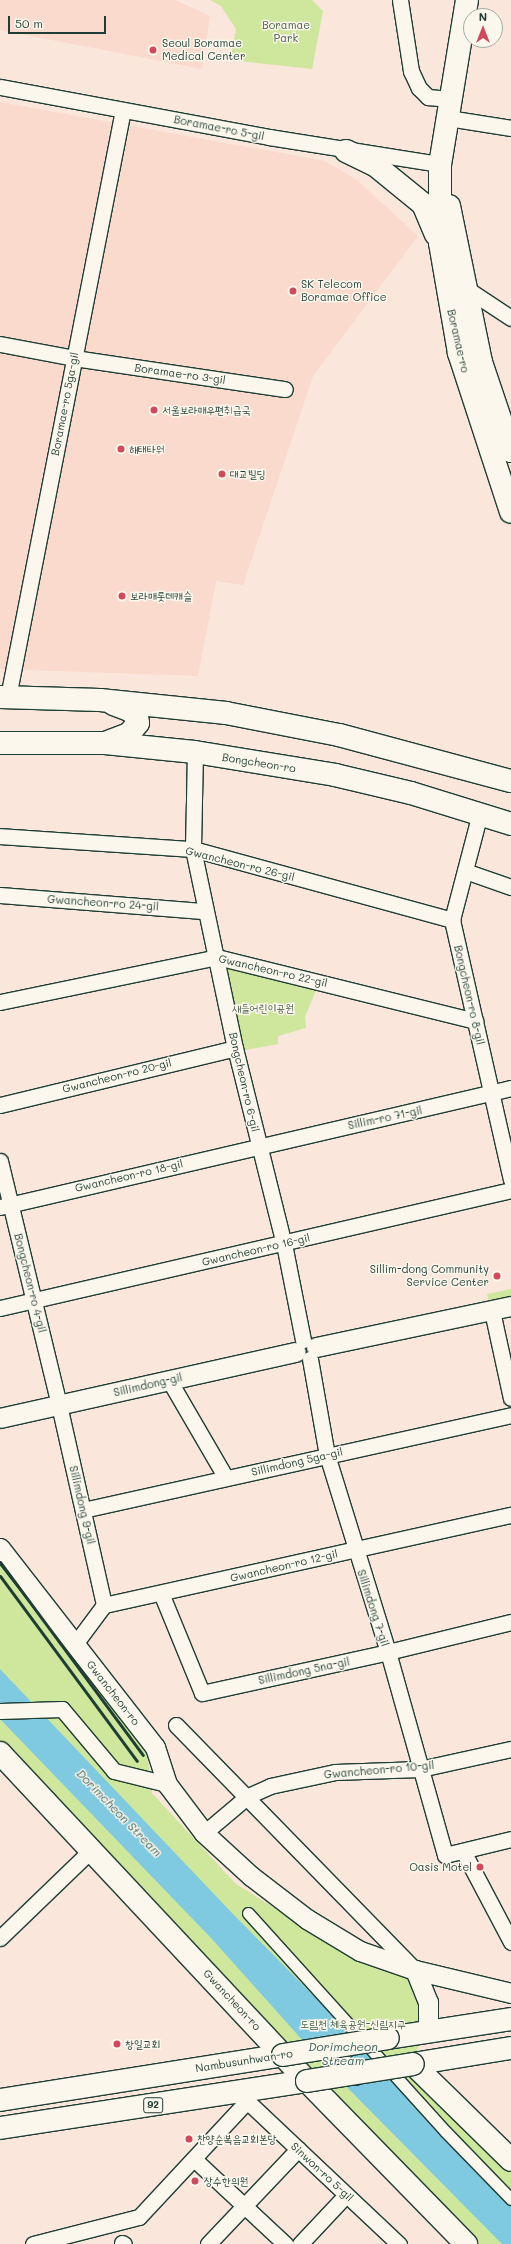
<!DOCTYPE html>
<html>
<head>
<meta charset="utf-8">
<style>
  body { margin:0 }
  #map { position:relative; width:511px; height:2244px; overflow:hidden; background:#fae6da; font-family:Mali,"Poor Story",sans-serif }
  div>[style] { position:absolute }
  .built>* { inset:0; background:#fadacd }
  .green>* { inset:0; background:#cee79d }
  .water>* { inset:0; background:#7fcae0 }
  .roads { filter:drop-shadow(1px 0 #1f3d34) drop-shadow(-1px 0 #1f3d34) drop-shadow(0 1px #1f3d34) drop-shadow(0 -1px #1f3d34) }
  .pedestrian>* { height:11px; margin:-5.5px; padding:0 5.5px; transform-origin:5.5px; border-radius:5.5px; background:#fbf7ec }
  .minor>* { height:15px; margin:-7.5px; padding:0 7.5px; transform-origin:7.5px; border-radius:7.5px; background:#fbf7ec }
  .tertiary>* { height:19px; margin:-9.5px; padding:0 9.5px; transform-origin:9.5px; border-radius:9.5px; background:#fbf7ec }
  .secondary>* { height:22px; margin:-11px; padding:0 11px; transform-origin:11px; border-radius:11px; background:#fbf7ec }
  .primary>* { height:22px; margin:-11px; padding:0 11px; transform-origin:11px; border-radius:11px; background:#fbf7ec }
  .rail>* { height:3px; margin:-1.5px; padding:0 1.5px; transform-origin:1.5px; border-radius:1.5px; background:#1f3d34 }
  .bridges { filter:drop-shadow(1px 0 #1f3d34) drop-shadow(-1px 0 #1f3d34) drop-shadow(0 1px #1f3d34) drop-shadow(0 -1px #1f3d34) }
  .primary-bridge>* { height:22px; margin:-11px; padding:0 11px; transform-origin:11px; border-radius:11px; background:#fbf7ec }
  .dots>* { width:11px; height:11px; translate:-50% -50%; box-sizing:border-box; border:2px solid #fbf7ec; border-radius:50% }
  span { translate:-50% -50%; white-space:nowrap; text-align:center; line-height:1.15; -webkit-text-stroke:3px #fbf7ec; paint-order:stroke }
  .shield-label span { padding:1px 3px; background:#fbf7ec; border:1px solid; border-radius:3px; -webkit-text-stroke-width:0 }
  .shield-label { font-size:10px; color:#1f3d34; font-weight:700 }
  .park-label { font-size:11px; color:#425f49 }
  .poi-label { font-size:11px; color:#1f3d34 }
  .left { translate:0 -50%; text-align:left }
  .right { translate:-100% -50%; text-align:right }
  .street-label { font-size:11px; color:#1f3d34 }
  .water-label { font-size:12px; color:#37605f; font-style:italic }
  .north { position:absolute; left:463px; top:8px; width:40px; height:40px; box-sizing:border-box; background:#fbf7ec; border:1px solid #a3ada2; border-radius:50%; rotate:0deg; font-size:11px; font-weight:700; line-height:16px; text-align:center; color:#1f3d34 }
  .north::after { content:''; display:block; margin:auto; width:14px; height:18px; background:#d1495b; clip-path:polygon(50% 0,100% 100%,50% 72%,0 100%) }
  .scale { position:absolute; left:8px; top:16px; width:98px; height:18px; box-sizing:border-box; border:2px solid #1f3d34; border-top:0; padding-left:5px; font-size:12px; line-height:14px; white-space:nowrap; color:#1f3d34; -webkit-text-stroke:3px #fbf7ec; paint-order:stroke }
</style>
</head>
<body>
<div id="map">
  <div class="built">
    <i style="clip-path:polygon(0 0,175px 0,210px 16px,202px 69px,0 30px)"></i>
    <i style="clip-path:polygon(0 102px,325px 161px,357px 180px,418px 236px,313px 376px,243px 585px,216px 581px,198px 676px,0 669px)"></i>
  </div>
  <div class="green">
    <i style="clip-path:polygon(210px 0,312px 0,323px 11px,312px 69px,230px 60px,236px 29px,221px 6px)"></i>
    <i style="clip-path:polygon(221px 963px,316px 990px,305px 1017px,306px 1028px,278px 1036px,278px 1044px,240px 1051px)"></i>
    <i style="clip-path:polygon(511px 1289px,511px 1303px,491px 1308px,487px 1294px)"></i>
    <i style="clip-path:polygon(0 1563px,147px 1752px,152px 1793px,236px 1884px,312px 1931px,411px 1972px,423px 1997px,424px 2030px,411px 2068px,511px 2166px,511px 2244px,471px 2244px,0 1743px)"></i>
  </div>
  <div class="water">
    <i style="clip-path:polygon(0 1669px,233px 1914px,511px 2196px,511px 2244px,502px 2244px,322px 2062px,211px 1938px,0 1719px)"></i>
  </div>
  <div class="roads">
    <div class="pedestrian">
      <i style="left:248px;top:1913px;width:295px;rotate:47.9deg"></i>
      <i style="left:446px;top:2132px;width:93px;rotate:45.9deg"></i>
    </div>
    <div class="minor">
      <i style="left:400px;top:0;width:72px;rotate:81.2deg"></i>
      <i style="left:411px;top:71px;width:19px;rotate:65deg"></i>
      <i style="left:419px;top:88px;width:13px;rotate:45deg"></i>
      <i style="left:428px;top:97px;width:22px;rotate:5deg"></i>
      <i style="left:0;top:87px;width:274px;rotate:10.5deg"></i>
      <i style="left:269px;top:137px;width:173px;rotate:9deg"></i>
      <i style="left:448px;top:118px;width:64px;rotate:9deg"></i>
      <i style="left:464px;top:287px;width:56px;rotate:33.4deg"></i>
      <i style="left:0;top:344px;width:75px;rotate:10.7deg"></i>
      <i style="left:74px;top:358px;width:213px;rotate:8.4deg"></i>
      <i style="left:8px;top:697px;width:598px;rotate:-78.92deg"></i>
      <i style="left:195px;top:752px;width:97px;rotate:91.2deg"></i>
      <i style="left:193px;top:849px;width:203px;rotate:78.1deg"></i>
      <i style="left:235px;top:1048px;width:202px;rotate:76deg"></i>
      <i style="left:284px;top:1244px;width:98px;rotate:78.8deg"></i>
      <i style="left:480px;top:813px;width:111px;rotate:104.7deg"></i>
      <i style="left:452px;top:920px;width:266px;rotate:77.2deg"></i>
      <i style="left:0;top:836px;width:193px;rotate:3.9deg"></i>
      <i style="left:193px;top:849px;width:269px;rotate:15.3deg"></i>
      <i style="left:465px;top:871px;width:49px;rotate:19.2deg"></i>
      <i style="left:0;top:895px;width:206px;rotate:4.5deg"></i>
      <i style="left:0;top:1002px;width:222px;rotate:-11.7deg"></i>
      <i style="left:217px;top:957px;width:266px;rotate:13.9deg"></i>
      <i style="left:0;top:1105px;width:242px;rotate:-13.6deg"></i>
      <i style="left:0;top:1161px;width:251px;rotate:76.4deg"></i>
      <i style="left:59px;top:1405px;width:205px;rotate:77.3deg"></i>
      <i style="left:0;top:1207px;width:525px;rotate:-13.11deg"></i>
      <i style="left:0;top:1308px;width:524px;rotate:-13deg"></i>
      <i style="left:492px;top:1311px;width:89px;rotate:77.7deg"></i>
      <i style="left:310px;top:1359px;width:97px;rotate:80deg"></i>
      <i style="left:327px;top:1455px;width:206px;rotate:72.8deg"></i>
      <i style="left:388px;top:1652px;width:211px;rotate:74.3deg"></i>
      <i style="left:445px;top:1855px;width:68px;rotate:-13.6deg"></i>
      <i style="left:169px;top:1380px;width:113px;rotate:59.8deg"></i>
      <i style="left:83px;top:1510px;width:438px;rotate:-12.5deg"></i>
      <i style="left:161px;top:1593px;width:108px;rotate:67.7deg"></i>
      <i style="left:202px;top:1693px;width:190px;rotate:-12.4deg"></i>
      <i style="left:388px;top:1652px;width:127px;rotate:-13.7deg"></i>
      <i style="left:75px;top:1644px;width:49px;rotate:-53.4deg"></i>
      <i style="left:104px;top:1605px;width:417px;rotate:-12.5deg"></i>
      <i style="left:0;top:1711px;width:62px;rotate:-1.8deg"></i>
      <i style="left:62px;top:1709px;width:81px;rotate:50deg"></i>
      <i style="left:114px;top:1771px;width:55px;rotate:13.8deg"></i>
      <i style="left:176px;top:1725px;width:341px;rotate:45.7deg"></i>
      <i style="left:204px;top:1833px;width:57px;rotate:-40.1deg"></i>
      <i style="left:248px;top:1796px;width:24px;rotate:-24deg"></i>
      <i style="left:270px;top:1786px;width:66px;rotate:-12.2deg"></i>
      <i style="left:335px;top:1772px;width:85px;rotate:-2deg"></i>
      <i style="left:420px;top:1769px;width:93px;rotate:-12.4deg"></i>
      <i style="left:463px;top:1851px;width:103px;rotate:62.2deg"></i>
      <i style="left:0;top:1938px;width:127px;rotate:-44deg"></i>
      <i style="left:247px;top:2101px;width:209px;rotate:43.3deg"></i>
      <i style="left:194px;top:2159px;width:125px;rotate:43deg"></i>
      <i style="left:122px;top:2243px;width:2px;rotate:27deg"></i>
      <i style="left:33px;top:2244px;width:109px;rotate:-14.3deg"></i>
      <i style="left:139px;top:2217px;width:158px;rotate:-47deg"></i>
      <i style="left:247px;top:2101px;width:10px;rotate:-101deg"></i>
      <i style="left:208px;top:2244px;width:131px;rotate:-46.5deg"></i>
      <i style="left:300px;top:2244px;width:67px;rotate:-46.8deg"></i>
    </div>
    <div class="tertiary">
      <i style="left:316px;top:1347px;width:199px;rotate:-11.9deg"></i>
      <i style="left:0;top:1418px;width:303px;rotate:-12.6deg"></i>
      <i style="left:0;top:1548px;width:252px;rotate:52.1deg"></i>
      <i style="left:155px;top:1747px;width:39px;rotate:72deg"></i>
      <i style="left:167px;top:1784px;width:61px;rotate:52.9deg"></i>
      <i style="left:204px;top:1833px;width:64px;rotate:42.5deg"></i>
      <i style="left:251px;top:1876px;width:71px;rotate:37.5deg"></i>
      <i style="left:307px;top:1919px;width:62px;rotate:31.1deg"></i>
      <i style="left:360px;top:1951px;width:58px;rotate:19.1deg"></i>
      <i style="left:415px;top:1970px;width:99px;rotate:13.5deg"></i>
      <i style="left:415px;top:1970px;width:35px;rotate:68deg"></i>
      <i style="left:428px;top:2002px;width:30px;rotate:90deg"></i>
    </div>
    <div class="secondary">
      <i style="left:467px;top:0;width:166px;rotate:99.3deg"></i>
      <i style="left:440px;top:164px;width:79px;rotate:90deg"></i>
      <i style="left:440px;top:243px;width:112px;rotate:80.2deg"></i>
      <i style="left:459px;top:353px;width:167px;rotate:71.9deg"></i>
      <i style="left:346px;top:151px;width:32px;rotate:26deg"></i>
      <i style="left:375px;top:165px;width:62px;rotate:39.1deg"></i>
      <i style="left:423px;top:204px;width:33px;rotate:67deg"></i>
      <i style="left:449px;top:206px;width:159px;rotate:78.4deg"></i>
      <i style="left:481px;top:362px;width:94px;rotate:71.4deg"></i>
      <i style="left:0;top:1753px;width:449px;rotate:46.9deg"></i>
      <i style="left:307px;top:2081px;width:228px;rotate:45.7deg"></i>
      <i style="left:413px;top:2064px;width:137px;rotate:44.4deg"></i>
    </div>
    <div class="primary">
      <i style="left:0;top:697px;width:100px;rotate:1.7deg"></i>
      <i style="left:100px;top:700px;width:127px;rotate:5.9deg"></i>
      <i style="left:226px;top:713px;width:115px;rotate:11deg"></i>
      <i style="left:339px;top:735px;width:178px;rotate:15deg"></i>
      <i style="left:0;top:743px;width:105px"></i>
      <i style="left:105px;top:743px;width:90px;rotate:5.7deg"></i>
      <i style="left:195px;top:752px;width:142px;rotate:9.3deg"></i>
      <i style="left:335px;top:775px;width:78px;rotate:13.3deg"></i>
      <i style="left:411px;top:793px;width:105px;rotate:17.2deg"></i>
      <i style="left:105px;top:743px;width:26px;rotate:-21deg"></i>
      <i style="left:129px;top:734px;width:14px;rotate:-51deg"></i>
      <i style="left:138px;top:723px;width:7px;rotate:-98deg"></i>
      <i style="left:137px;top:716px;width:10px;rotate:-143deg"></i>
      <i style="left:129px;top:710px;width:17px;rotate:-159deg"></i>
      <i style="left:388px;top:2038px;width:124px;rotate:-8.8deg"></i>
      <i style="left:350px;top:2044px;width:9px;rotate:153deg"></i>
      <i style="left:342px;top:2048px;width:14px;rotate:111deg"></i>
      <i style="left:337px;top:2061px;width:9px;rotate:58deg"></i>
      <i style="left:342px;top:2069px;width:14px;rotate:21deg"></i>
      <i style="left:413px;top:2064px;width:99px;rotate:-9.3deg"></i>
      <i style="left:0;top:2100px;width:287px;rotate:-9deg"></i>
      <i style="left:0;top:2128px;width:311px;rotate:-8.7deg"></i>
    </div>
  </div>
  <div class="rail">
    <i style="left:0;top:1562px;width:240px;rotate:53.5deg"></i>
    <i style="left:0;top:1576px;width:230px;rotate:53.5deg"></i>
  </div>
  <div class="bridges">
    <div class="primary-bridge">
      <i style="left:283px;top:2055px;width:106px;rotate:-9.2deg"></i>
      <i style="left:307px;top:2081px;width:107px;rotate:-9.1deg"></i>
    </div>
  </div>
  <div class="dots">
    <i style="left:153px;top:50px;background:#d1495b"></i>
    <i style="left:293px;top:291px;background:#d1495b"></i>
    <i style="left:154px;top:410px;background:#d1495b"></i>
    <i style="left:121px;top:449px;background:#d1495b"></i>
    <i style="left:222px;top:474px;background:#d1495b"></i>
    <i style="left:122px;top:596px;background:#d1495b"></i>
    <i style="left:497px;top:1276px;background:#d1495b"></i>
    <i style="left:480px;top:1867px;background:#d1495b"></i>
    <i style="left:117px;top:2044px;background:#d1495b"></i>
    <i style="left:189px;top:2139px;background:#d1495b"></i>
    <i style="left:195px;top:2181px;background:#d1495b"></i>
  </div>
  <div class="shield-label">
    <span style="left:153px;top:2105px">92</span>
  </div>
  <div class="park-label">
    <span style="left:286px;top:32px">Boramae<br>Park</span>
    <span style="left:263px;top:1008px">새들어린이공원</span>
    <span style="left:353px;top:2024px">도림천 체육공원-신림지구</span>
  </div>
  <div class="poi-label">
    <span class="left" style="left:162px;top:50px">Seoul Boramae<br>Medical Center</span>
    <span class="left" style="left:301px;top:291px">SK Telecom<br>Boramae Office</span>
    <span class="left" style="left:162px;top:410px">서울보라매우편취급국</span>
    <span class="left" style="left:129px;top:449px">해태타워</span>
    <span class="left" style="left:230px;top:474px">대교빌딩</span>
    <span class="left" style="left:130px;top:596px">보라매롯데캐슬</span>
    <span class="right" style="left:489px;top:1276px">Sillim-dong Community<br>Service Center</span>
    <span class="right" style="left:472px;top:1867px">Oasis Motel</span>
    <span class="left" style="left:125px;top:2044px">창일교회</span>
    <span class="left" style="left:197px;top:2139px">찬양순복음교회본당</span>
    <span class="left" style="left:204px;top:2181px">장수한의원</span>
  </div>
  <div class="street-label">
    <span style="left:219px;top:128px;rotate:11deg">Boramae-ro 5-gil</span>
    <span style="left:458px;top:341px;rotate:77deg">Boramae-ro</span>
    <span style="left:180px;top:374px;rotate:8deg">Boramae-ro 3-gil</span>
    <span style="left:65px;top:404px;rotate:-79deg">Boramae-ro 5ga-gil</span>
    <span style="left:259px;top:763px;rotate:9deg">Bongcheon-ro</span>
    <span style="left:240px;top:864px;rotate:14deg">Gwancheon-ro 26-gil</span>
    <span style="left:103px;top:903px;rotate:4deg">Gwancheon-ro 24-gil</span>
    <span style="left:273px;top:971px;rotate:13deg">Gwancheon-ro 22-gil</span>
    <span style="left:469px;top:995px;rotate:77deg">Bongcheon-ro 8-gil</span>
    <span style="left:117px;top:1076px;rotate:-14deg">Gwancheon-ro 20-gil</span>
    <span style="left:244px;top:1082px;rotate:77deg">Bongcheon-ro 6-gil</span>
    <span style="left:385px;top:1118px;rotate:-12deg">Sillim-ro 71-gil</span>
    <span style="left:129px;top:1176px;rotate:-13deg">Gwancheon-ro 18-gil</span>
    <span style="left:256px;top:1250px;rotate:-13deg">Gwancheon-ro 16-gil</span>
    <span style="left:30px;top:1283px;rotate:76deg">Bongcheon-ro 4-gil</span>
    <span style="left:148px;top:1385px;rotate:-13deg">Sillimdong-gil</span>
    <span style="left:297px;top:1462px;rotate:-13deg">Sillimdong 5ga-gil</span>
    <span style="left:82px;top:1505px;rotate:77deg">Sillimdong 9-gil</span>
    <span style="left:284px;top:1566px;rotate:-13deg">Gwancheon-ro 12-gil</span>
    <span style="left:373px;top:1608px;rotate:72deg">Sillimdong 7-gil</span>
    <span style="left:304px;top:1671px;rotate:-12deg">Sillimdong 5na-gil</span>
    <span style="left:113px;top:1693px;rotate:52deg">Gwancheon-ro</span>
    <span style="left:379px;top:1770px;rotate:-5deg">Gwancheon-ro 10-gil</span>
    <span style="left:232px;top:2000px;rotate:47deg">Gwancheon-ro</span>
    <span style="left:244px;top:2061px;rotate:-9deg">Nambusunhwan-ro</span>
    <span style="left:322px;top:2172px;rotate:43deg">Sinwon-ro 5-gil</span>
  </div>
  <div class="water-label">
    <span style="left:119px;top:1813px;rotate:46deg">Dorimcheon Stream</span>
    <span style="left:343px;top:2054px">Dorimcheon<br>Stream</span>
  </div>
  <div class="north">N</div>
  <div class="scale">50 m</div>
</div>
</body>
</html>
